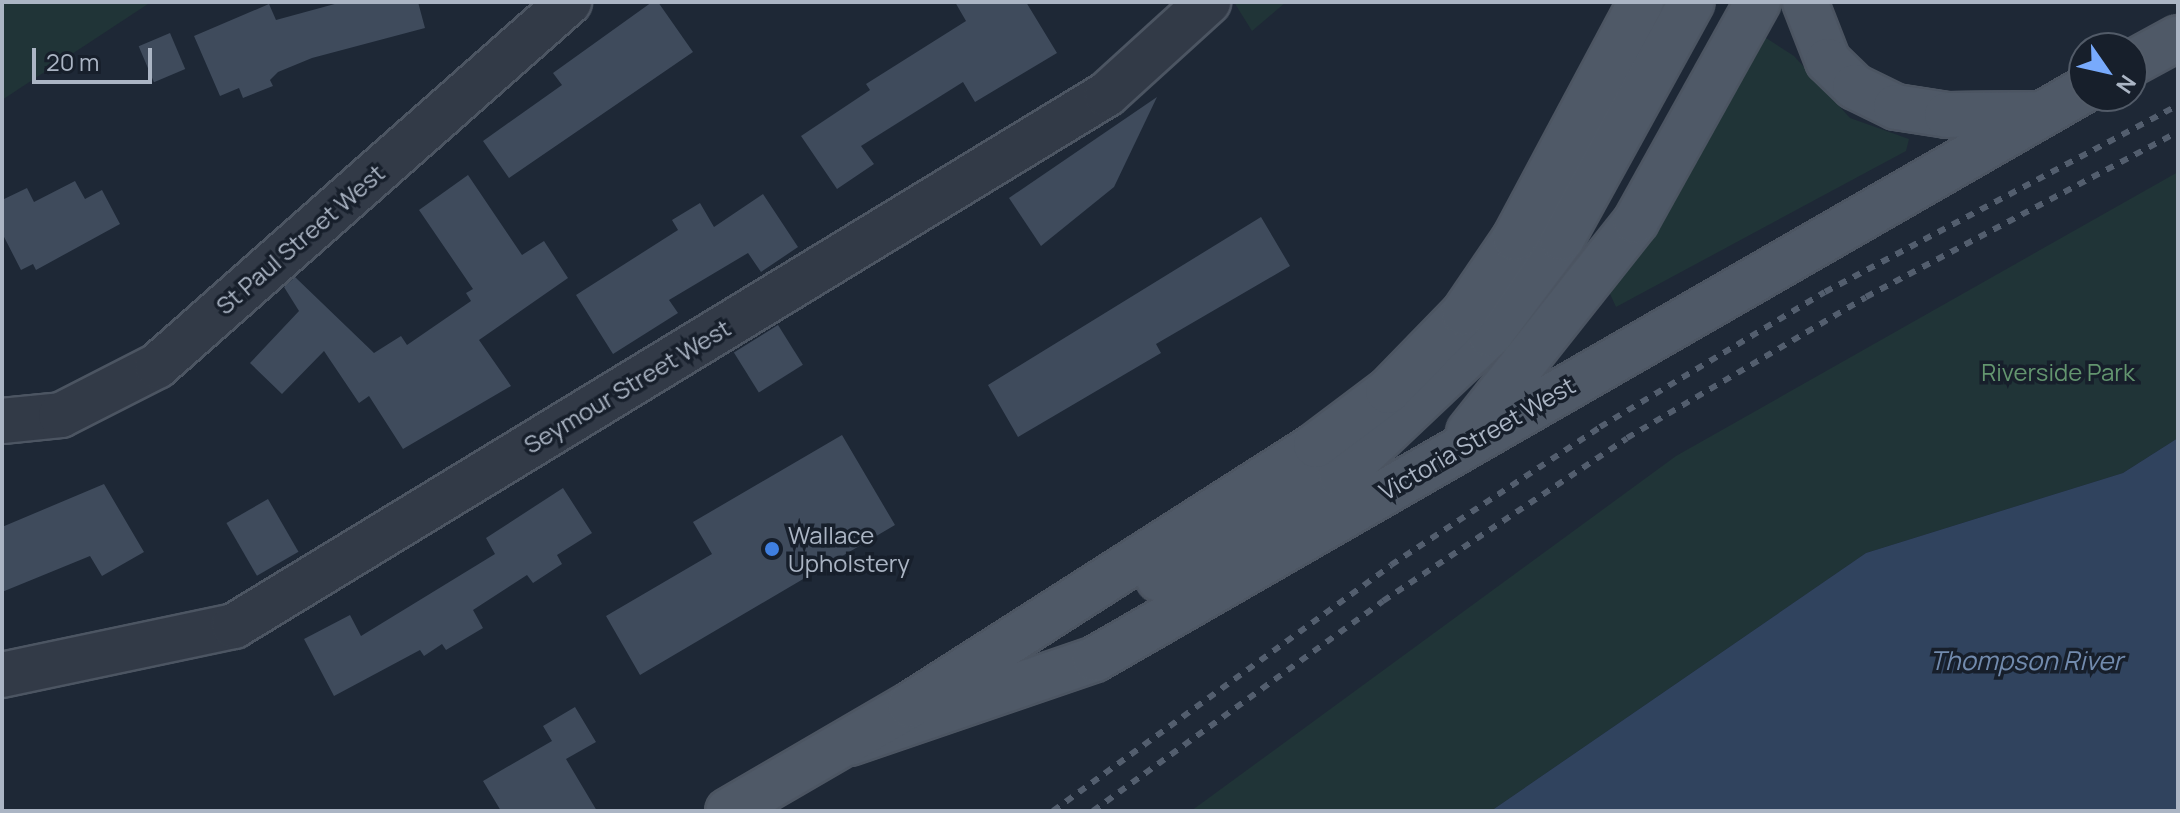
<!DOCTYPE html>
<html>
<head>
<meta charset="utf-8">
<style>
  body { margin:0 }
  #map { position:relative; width:2180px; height:813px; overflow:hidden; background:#1e2836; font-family:Manrope,sans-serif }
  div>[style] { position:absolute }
  .green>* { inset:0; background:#203437 }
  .water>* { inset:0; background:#30435e }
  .building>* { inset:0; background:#3f4b5c; transform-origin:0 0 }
  .roads { filter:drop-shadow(2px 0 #4c5562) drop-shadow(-2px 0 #4c5562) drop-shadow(0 2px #4c5562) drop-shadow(0 -2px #4c5562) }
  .minor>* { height:44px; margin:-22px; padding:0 22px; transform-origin:22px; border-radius:22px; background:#323a47 }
  .major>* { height:44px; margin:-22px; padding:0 22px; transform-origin:22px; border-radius:22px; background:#4f5967 }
  .rail>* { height:6px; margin-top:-3px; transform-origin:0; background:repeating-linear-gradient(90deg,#535e6e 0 8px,transparent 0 16px) }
  .dots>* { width:22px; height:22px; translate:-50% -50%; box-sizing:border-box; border:4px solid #171f2b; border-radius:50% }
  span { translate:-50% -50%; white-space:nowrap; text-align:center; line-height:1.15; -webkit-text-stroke:7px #171f2b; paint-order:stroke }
  .street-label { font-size:24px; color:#abb5c4 }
  .park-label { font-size:24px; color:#63956f }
  .poi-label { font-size:24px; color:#abb5c4 }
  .left { translate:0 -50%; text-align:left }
  .water-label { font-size:26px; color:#728bae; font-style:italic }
  .frame { position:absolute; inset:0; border:4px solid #abb5c4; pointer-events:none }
  .north { position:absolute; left:2068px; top:32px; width:80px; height:80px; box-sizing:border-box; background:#171f2b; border:2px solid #525b68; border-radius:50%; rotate:124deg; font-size:22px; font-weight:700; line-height:32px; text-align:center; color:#abb5c4 }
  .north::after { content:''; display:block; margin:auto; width:28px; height:36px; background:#78aafc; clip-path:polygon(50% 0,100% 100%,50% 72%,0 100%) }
  .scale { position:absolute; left:32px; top:48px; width:120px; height:36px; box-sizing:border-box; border:4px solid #abb5c4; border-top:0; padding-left:10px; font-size:24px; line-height:28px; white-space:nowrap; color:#abb5c4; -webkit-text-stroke:6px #171f2b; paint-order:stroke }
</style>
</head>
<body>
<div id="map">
  <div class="green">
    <i style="clip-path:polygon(2px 2px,151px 2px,2px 100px)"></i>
    <i style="clip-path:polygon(1234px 2px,1286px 2px,1252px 31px)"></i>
    <i style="clip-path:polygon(1760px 34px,1794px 56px,1850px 118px,1909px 139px,1906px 151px,1616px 307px,1610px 294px,1670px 202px)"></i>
    <i style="clip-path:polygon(2178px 172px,2178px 438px,2123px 473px,1866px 553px,1491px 811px,1191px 811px,1676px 456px)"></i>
  </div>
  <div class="water">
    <i style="clip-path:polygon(2178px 438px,2178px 811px,1491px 811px,1866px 553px,2123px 473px)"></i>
  </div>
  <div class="building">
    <i style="clip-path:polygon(342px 2px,418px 2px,425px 28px,312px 58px,278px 72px,270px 80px,273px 86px,243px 98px,239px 88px,220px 96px,194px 36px,269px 4px,276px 20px)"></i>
    <i style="clip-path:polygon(652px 2px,658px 2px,693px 52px,509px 178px,483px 141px,562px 85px,553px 73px)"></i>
    <i style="clip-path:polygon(955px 2px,1026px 2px,1057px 53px,975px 102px,963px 82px,861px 146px,874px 164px,837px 189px,801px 136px,870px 90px,866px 84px,966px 21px)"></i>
    <i style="left:170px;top:33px;width:39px;height:34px;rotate:67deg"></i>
    <i style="clip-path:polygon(1157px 97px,1114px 187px,1041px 246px,1009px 198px)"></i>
    <i style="clip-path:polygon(468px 175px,522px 255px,544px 241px,568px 278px,479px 340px,511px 386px,403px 449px,369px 396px,359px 403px,324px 351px,282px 394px,250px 363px,299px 311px,284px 287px,295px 277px,374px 353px,401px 336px,407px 345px,471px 301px,466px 293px,473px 289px,419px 210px)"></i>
    <i style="clip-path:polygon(75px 181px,85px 199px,102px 190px,120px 224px,36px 270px,33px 264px,21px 270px,2px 233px,2px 200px,27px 188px,34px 202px)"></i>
    <i style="clip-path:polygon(763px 194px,798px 247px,761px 272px,748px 253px,669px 300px,678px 313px,613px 354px,576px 295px,678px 230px,672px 220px,700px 203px,714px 227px)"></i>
    <i style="clip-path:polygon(1261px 217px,1290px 266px,1156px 344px,1161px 353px,1018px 437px,988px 385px)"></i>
    <i style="left:778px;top:325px;width:47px;height:52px;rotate:58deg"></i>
    <i style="clip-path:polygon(842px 435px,895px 525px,640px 675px,606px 616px,712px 554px,693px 522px)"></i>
    <i style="clip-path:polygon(104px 484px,144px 552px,102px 576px,90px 556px,2px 592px,2px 527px)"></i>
    <i style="clip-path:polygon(563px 488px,592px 533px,557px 555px,562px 564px,533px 583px,527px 575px,473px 610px,483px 628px,446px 650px,442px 644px,424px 656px,420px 650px,334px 696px,304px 639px,350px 615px,361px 636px,495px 554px,486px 538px)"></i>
    <i style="left:268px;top:499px;width:61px;height:48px;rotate:60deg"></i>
    <i style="clip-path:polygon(575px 707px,596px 742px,566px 759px,597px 811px,501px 811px,483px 781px,552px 741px,543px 726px)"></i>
  </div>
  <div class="roads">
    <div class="minor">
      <i style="left:2px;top:421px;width:59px;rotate:-5.8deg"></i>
      <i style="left:61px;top:415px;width:108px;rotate:-27deg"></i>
      <i style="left:157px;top:366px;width:550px;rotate:-41.46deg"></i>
      <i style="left:2px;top:675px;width:237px;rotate:-11.9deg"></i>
      <i style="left:234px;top:626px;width:1022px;rotate:-31.36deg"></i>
      <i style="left:1107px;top:94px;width:137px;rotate:-42.3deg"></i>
    </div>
    <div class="major">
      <i style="left:1805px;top:2px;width:63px;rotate:68.7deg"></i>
      <i style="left:1828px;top:61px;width:37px;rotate:44deg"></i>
      <i style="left:1855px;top:87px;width:46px;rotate:26deg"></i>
      <i style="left:1896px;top:107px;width:52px;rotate:8.9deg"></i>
      <i style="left:1947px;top:115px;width:92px;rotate:-0.6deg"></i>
      <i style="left:2132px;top:63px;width:52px;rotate:-28.5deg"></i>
      <i style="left:1469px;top:432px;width:269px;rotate:-51.6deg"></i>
      <i style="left:1636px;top:221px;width:251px;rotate:-60.9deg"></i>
      <i style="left:1159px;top:579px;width:210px;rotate:-29.7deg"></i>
      <i style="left:1341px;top:475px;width:205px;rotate:-43.4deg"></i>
      <i style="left:1490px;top:334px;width:120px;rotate:-53.1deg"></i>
      <i style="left:1562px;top:238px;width:269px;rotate:-61.2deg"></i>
      <i style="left:850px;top:743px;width:259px;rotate:-18.9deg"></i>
      <i style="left:1095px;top:659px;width:1141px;rotate:-29.91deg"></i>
      <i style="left:728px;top:811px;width:211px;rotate:-30.2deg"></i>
      <i style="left:910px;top:705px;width:482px;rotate:-32.6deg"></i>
      <i style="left:1316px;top:445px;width:90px;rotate:-36.9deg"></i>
      <i style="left:1388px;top:391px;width:109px;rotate:-45.7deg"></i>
      <i style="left:1464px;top:313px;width:91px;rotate:-55.8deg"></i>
      <i style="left:1515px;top:238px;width:268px;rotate:-61.9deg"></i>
    </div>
  </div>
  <div class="rail">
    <i style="left:1053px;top:811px;width:418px;rotate:-36deg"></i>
    <i style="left:1391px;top:565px;width:250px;rotate:-33.4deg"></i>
    <i style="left:1600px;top:427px;width:262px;rotate:-31deg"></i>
    <i style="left:1825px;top:292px;width:399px;rotate:-27.9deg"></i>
    <i style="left:1093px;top:811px;width:358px;rotate:-35.9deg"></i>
    <i style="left:1383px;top:601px;width:293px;rotate:-33.7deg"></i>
    <i style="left:1627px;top:438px;width:277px;rotate:-30.5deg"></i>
    <i style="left:1866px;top:297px;width:353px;rotate:-27.9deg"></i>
  </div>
  <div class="dots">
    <i style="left:772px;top:549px;background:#3f7fe0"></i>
  </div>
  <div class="street-label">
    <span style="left:300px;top:239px;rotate:-41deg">St Paul Street West</span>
    <span style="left:627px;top:386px;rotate:-31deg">Seymour Street West</span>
    <span style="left:1477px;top:438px;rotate:-30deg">Victoria Street West</span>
  </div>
  <div class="park-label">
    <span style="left:2058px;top:372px">Riverside Park</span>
  </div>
  <div class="poi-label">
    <span class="left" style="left:788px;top:549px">Wallace<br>Upholstery</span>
  </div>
  <div class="water-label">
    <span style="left:2026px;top:661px">Thompson River</span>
  </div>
  <div class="frame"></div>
  <div class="north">N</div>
  <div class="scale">20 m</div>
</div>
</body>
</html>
